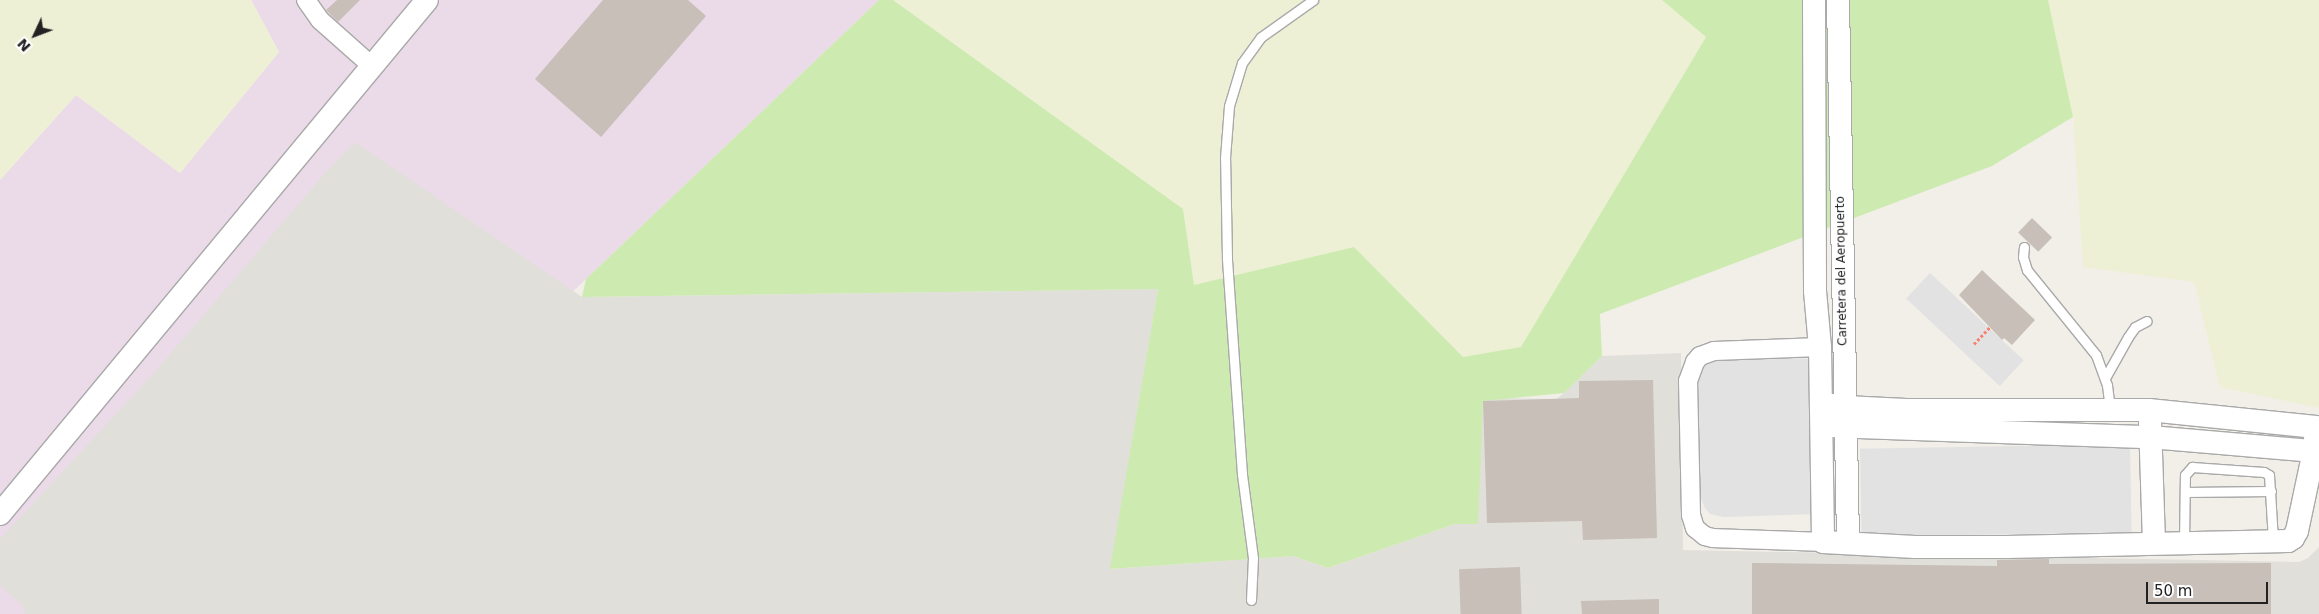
<!DOCTYPE html>
<html>
<head>
<meta charset="utf-8">
<style>
  body { margin:0 }
  #map { position:relative; width:2319px; height:614px; overflow:hidden; background:#f2efe9; font-family:"DejaVu Sans",sans-serif }
  div>[style] { position:absolute }
  .industrial>* { inset:0; background:#ebdbe8 }
  .airport>* { inset:0; background:#e1dfda }
  .farmland>* { inset:0; background:#eef0d5 }
  .grass>* { inset:0; background:#cdebb0 }
  .parking>* { inset:0; background:#e2e2e2; transform-origin:0 0 }
  .building>* { inset:0; background:#c7bfb8; transform-origin:0 0 }
  .path>* { height:3px; margin-top:-1.5px; transform-origin:0; background:repeating-linear-gradient(90deg,#fa8072 0 2.5px,transparent 0 5px) }
  .roads { filter:drop-shadow(1px 0 #a9a9a9) drop-shadow(-1px 0 #a9a9a9) drop-shadow(0 1px #a9a9a9) drop-shadow(0 -1px #a9a9a9) }
  .service>* { height:9px; margin:-4.5px; padding:0 4.5px; transform-origin:4.5px; border-radius:4.5px; background:#fff }
  .minor>* { height:18px; margin:-9px; padding:0 9px; transform-origin:9px; border-radius:9px; background:#fff }
  .tertiary>* { height:22px; margin:-11px; padding:0 11px; transform-origin:11px; border-radius:11px; background:#fff }
  span { translate:-50% -50%; white-space:nowrap; text-align:center; line-height:1.15; -webkit-text-stroke:4px #fff; paint-order:stroke }
  .street-label { font-size:12px; color:#222 }
  .north { position:absolute; left:10px; top:10px; width:50px; height:50px; -webkit-text-stroke:4px #fff; paint-order:stroke; rotate:227deg; font-size:14px; font-weight:700; line-height:20px; text-align:center; color:#222 }
  .north::after { content:''; display:block; margin:auto; width:18px; height:22px; background:#222; clip-path:polygon(50% 0,100% 100%,50% 72%,0 100%) }
  .scale { position:absolute; left:2146px; top:582px; width:122px; height:22px; box-sizing:border-box; border:2px solid #222; border-top:0; padding-left:6px; font-size:15px; line-height:18px; white-space:nowrap; color:#222; -webkit-text-stroke:4px #fff; paint-order:stroke }
</style>
</head>
<body>
<div id="map">
  <div class="industrial">
    <i style="clip-path:polygon(251px 0,879px 0,544px 319px,269px 614px,0 614px,0 180px,76px 95px,180px 173px,279px 52px)"></i>
  </div>
  <div class="airport">
    <i style="clip-path:polygon(355px 142px,582px 297px,1158px 289px,1111px 569px,1293px 556px,1328px 568px,1455px 524px,1478px 524px,1480px 398px,1557px 399px,1602px 356px,1681px 353px,1683px 550px,2299px 562px,2308px 558px,2319px 547px,2319px 614px,25px 614px,21px 604px,0 586px,0 539px,153px 374px,325px 173px)"></i>
  </div>
  <div class="farmland">
    <i style="clip-path:polygon(0 0,251px 0,279px 52px,180px 173px,76px 95px,0 180px)"></i>
    <i style="clip-path:polygon(893px 0,1662px 0,1706px 37px,1521px 348px,1463px 357px,1354px 247px,1194px 285px,1183px 209px)"></i>
    <i style="clip-path:polygon(2048px 0,2319px 0,2319px 408px,2220px 387px,2194px 282px,2083px 267px,2073px 117px)"></i>
  </div>
  <div class="grass">
    <i style="clip-path:polygon(879px 0,893px 0,1183px 209px,1194px 285px,1354px 247px,1463px 357px,1521px 347px,1706px 37px,1662px 0,2048px 0,2073px 117px,1992px 166px,1600px 314px,1602px 356px,1564px 393px,1483px 401px,1478px 524px,1455px 524px,1328px 568px,1293px 556px,1110px 569px,1158px 289px,582px 297px,586px 279px)"></i>
  </div>
  <div class="parking">
    <i style="left:1930px;top:273px;width:128px;height:35px;rotate:43deg"></i>
    <i style="clip-path:polygon(1725px 355px,1812px 359px,1820px 514px,1724px 517px,1710px 514px,1705px 508px,1700px 496px,1697px 377px,1703px 363px)"></i>
    <i style="left:2130px;top:444px;width:88px;height:270px;rotate:89deg"></i>
  </div>
  <div class="building">
    <i style="clip-path:polygon(337px 0,360px 0,338px 22px,326px 10px)"></i>
    <i style="clip-path:polygon(603px 0,688px 0,706px 16px,601px 137px,535px 79px)"></i>
    <i style="left:2032px;top:218px;width:28px;height:20px;rotate:44deg"></i>
    <i style="clip-path:polygon(1982px 270px,2035px 320px,2012px 345px,2004px 338px,2002px 340px,1959px 295px)"></i>
    <i style="clip-path:polygon(1653px 380px,1657px 538px,1583px 540px,1582px 521px,1487px 523px,1483px 401px,1579px 398px,1579px 381px)"></i>
    <i style="clip-path:polygon(2049px 559px,2049px 564px,2271px 563px,2271px 614px,1752px 614px,1752px 563px,1997px 566px,1997px 560px)"></i>
    <i style="left:1520px;top:567px;width:47px;height:61px;rotate:88deg"></i>
    <i style="clip-path:polygon(1659px 599px,1659px 614px,1582px 614px,1581px 601px)"></i>
  </div>
  <div class="path">
    <i style="left:1974px;top:344px;width:23px;rotate:-47deg"></i>
  </div>
  <div class="roads">
    <div class="service">
      <i style="left:2024px;top:247px;width:10px;rotate:96deg"></i>
      <i style="left:2023px;top:257px;width:14px;rotate:73deg"></i>
      <i style="left:2027px;top:270px;width:109px;rotate:50.9deg"></i>
      <i style="left:2096px;top:355px;width:32px;rotate:70deg"></i>
      <i style="left:2107px;top:385px;width:24px;rotate:83deg"></i>
      <i style="left:2105px;top:378px;width:47px;rotate:-60.7deg"></i>
      <i style="left:2128px;top:337px;width:12px;rotate:-55deg"></i>
      <i style="left:2135px;top:327px;width:13px;rotate:-27deg"></i>
      <i style="left:2186px;top:492px;width:85px;rotate:-0.7deg"></i>
      <i style="left:2184px;top:543px;width:68px;rotate:-89.2deg"></i>
      <i style="left:2185px;top:475px;width:11px;rotate:-49deg"></i>
      <i style="left:2192px;top:467px;width:72px;rotate:4deg"></i>
      <i style="left:2264px;top:472px;width:6px;rotate:31deg"></i>
      <i style="left:2269px;top:475px;width:65px;rotate:86.5deg"></i>
      <i style="left:1251px;top:600px;width:42px;rotate:-87.3deg"></i>
      <i style="left:1253px;top:558px;width:85px;rotate:-97.5deg"></i>
      <i style="left:1242px;top:474px;width:217px;rotate:-94deg"></i>
      <i style="left:1227px;top:258px;width:100px;rotate:-91.1deg"></i>
      <i style="left:1225px;top:158px;width:52px;rotate:-85.6deg"></i>
      <i style="left:1229px;top:106px;width:45px;rotate:-73.2deg"></i>
      <i style="left:1242px;top:63px;width:32px;rotate:-54deg"></i>
      <i style="left:1261px;top:37px;width:64px;rotate:-35.4deg"></i>
    </div>
    <div class="minor">
      <i style="left:306px;top:0;width:24px;rotate:55deg"></i>
      <i style="left:320px;top:20px;width:71px;rotate:41.6deg"></i>
      <i style="left:1820px;top:347px;width:106px;rotate:177.8deg"></i>
      <i style="left:1714px;top:351px;width:15px;rotate:160deg"></i>
      <i style="left:1700px;top:356px;width:8px;rotate:130deg"></i>
      <i style="left:1695px;top:362px;width:20px;rotate:110deg"></i>
      <i style="left:1688px;top:381px;width:134px;rotate:88.7deg"></i>
      <i style="left:1691px;top:515px;width:14px;rotate:73deg"></i>
      <i style="left:1695px;top:528px;width:13px;rotate:39deg"></i>
      <i style="left:1705px;top:536px;width:8px;rotate:14deg"></i>
      <i style="left:1713px;top:538px;width:110px;rotate:2.1deg"></i>
    </div>
    <div class="tertiary">
      <i style="left:1814px;top:0;width:291px;rotate:89.8deg"></i>
      <i style="left:1815px;top:291px;width:56px;rotate:84.9deg"></i>
      <i style="left:1820px;top:347px;width:195px;rotate:89.1deg"></i>
      <i style="left:1823px;top:542px;width:92px;rotate:3.1deg"></i>
      <i style="left:1915px;top:547px;width:92px"></i>
      <i style="left:2007px;top:547px;width:281px;rotate:-1.2deg"></i>
      <i style="left:2288px;top:541px;width:6px;rotate:-31deg"></i>
      <i style="left:2293px;top:538px;width:8px;rotate:-60deg"></i>
      <i style="left:2297px;top:531px;width:82px;rotate:-78deg"></i>
      <i style="left:2314px;top:451px;width:24px;rotate:-85deg"></i>
      <i style="left:2316px;top:427px;width:168px;rotate:-174.2deg"></i>
      <i style="left:2149px;top:410px;width:243px;rotate:180deg"></i>
      <i style="left:1906px;top:410px;width:61px;rotate:-177.2deg"></i>
      <i style="left:1845px;top:407px;width:24px;rotate:-171deg"></i>
      <i style="left:1838px;top:0;width:543px;rotate:88.94deg"></i>
      <i style="left:2150px;top:422px;width:121px;rotate:88.1deg"></i>
      <i style="left:1830px;top:426px;width:320px;rotate:2deg"></i>
      <i style="left:2150px;top:437px;width:165px;rotate:4.9deg"></i>
      <i style="left:0;top:514px;width:668px;rotate:-50.28deg"></i>
    </div>
  </div>
  <div class="street-label">
    <span style="left:1842px;top:271px;rotate:-91deg">Carretera del Aeropuerto</span>
  </div>
  <div class="north">N</div>
  <div class="scale">50 m</div>
</div>
</body>
</html>
